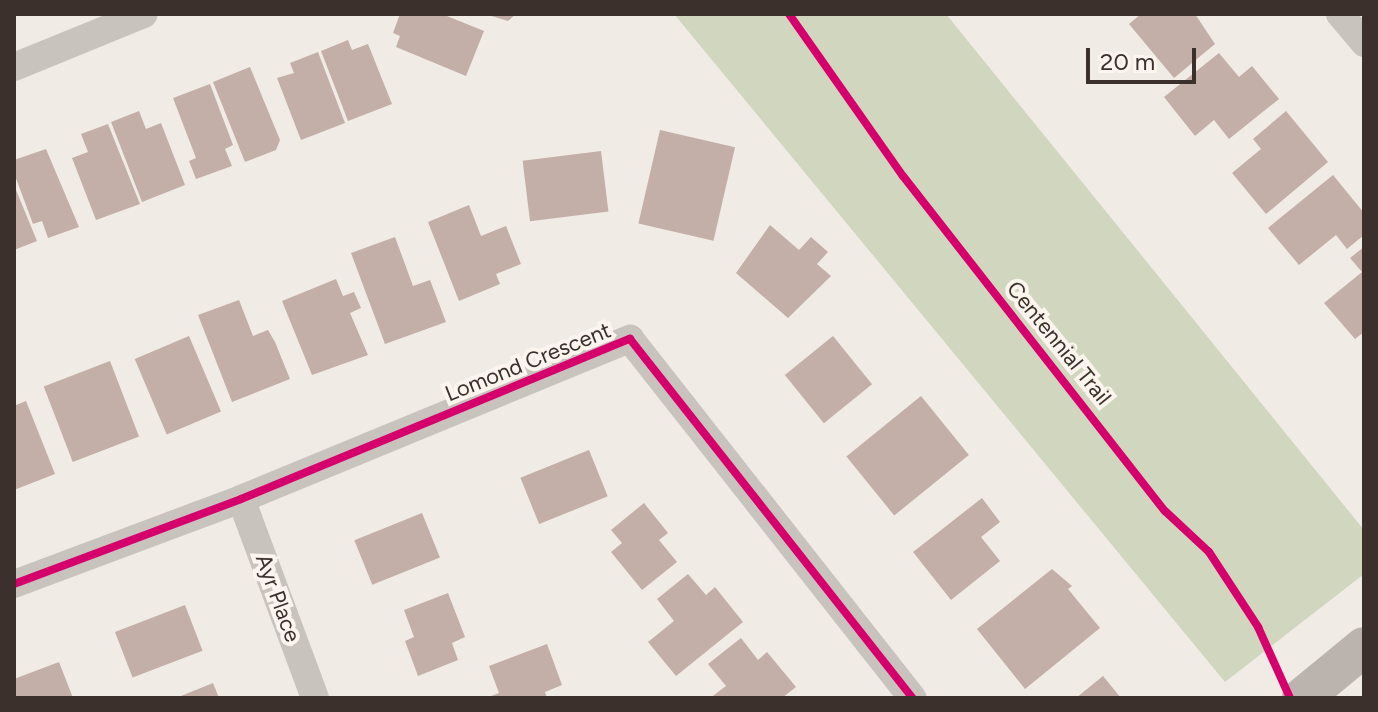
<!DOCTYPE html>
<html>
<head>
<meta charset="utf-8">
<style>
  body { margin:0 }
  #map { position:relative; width:1378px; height:712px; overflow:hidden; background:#f0ebe5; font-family:Figtree,sans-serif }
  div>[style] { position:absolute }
  .green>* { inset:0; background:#d1d6bf }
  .building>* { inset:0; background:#c3afa7; transform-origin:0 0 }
  .street>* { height:28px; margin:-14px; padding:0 14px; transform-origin:14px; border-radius:14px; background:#c9c3be }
  .secondary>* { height:40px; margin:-20px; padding:0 20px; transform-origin:20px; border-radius:20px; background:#bab3ae }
  .cycleway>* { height:8px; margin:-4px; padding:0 4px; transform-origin:4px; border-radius:4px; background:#d6006c }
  span { translate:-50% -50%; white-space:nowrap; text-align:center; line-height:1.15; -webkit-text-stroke:8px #fbf5ee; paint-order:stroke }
  .street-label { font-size:22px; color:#3b302b }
  .frame { position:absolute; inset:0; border:16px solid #3b302b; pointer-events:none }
  .scale { position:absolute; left:1086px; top:48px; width:110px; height:36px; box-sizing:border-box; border:4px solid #3b302b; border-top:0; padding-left:10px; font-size:24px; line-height:28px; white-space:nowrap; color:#3b302b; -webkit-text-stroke:6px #fbf5ee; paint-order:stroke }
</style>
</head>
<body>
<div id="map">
  <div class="green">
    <i style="clip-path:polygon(674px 14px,946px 14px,1364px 530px,1364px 574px,1225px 682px)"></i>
  </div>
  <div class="building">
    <i style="clip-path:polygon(400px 14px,442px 14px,484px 31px,466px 76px,396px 47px,400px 36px,393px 33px)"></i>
    <i style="clip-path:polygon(485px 14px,516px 14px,508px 21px)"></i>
    <i style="clip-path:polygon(1141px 14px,1195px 14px,1215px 44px,1174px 78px,1129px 24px)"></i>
    <i style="clip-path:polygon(348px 40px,352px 50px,368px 44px,392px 104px,348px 121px,321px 51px)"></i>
    <i style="clip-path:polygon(318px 52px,345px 123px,301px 140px,277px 78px,294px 73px,290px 63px)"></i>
    <i style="clip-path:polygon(1219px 53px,1239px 77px,1252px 66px,1279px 99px,1229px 139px,1214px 120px,1195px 136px,1164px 97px)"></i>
    <i style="clip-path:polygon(250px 67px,280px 140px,276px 150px,245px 162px,213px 82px)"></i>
    <i style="clip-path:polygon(210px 84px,233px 145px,225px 149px,232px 166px,196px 179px,189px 161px,196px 158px,173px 98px)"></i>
    <i style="clip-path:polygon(139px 111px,146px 129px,161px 123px,185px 185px,142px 202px,111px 122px)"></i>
    <i style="clip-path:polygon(1286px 111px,1328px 162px,1266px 214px,1232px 173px,1261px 149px,1253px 139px)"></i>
    <i style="clip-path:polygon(108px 124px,140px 204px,96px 220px,72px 158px,88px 152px,81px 134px)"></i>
    <i style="left:660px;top:130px;width:77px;height:96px;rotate:13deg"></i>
    <i style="clip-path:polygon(46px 149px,79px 227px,48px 238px,42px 221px,33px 224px,14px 173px,14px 160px)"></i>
    <i style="left:601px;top:151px;width:61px;height:79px;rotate:83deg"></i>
    <i style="clip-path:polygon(1333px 175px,1364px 213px,1364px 235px,1347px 249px,1336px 235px,1299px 265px,1268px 228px)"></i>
    <i style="clip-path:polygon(14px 185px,37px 241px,14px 250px)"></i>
    <i style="clip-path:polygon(469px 205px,481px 236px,506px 226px,521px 264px,496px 274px,500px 284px,459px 301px,428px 222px)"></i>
    <i style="clip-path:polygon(770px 225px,799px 250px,811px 237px,828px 252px,817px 264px,831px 276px,788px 318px,736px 273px)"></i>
    <i style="clip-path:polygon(395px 237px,413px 286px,430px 280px,446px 322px,385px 344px,351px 253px)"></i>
    <i style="clip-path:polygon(1364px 247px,1364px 332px,1355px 339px,1324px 303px,1362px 272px,1350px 258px)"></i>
    <i style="clip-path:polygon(336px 279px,343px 296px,354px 292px,361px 308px,350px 313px,368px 355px,312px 375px,282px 301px)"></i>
    <i style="clip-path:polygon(239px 300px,253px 336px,268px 330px,275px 342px,290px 379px,232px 402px,198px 315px)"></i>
    <i style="left:189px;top:336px;width:82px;height:59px;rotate:67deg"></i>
    <i style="left:833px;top:336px;width:62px;height:62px;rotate:51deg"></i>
    <i style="left:110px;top:361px;width:81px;height:71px;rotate:69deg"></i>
    <i style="left:921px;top:396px;width:76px;height:96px;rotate:51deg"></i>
    <i style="clip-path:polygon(26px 401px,55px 474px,14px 490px,14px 406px)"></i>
    <i style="left:589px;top:450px;width:50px;height:74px;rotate:68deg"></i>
    <i style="clip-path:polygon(982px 498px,1000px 522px,981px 537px,1000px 561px,951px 600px,913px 552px)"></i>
    <i style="clip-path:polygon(644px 503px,668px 533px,659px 540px,677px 562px,642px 590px,611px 552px,622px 543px,611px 530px)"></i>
    <i style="left:422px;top:513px;width:48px;height:73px;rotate:68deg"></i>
    <i style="clip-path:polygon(1052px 569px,1072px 586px,1068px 589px,1100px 628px,1025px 689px,977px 629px)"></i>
    <i style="clip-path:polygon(688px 574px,706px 595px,715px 587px,743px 622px,676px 676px,648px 642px,674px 621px,657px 599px)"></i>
    <i style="clip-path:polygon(448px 593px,465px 637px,452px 643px,458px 660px,418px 676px,405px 641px,414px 637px,404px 610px)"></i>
    <i style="left:185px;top:605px;width:49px;height:75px;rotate:69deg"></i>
    <i style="clip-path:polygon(741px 638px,758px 660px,767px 652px,796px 687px,782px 698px,710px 698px,726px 686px,708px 664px)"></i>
    <i style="clip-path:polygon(547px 644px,562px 685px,545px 692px,547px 698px,486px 698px,499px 693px,489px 666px)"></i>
    <i style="clip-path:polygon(59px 662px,73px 698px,14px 698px,14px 679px)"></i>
    <i style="clip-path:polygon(1103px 676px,1121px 698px,1076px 698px)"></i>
    <i style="clip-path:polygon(213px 683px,219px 698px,176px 698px)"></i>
  </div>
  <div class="street">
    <i style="left:1340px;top:14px;width:38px;rotate:50deg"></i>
    <i style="left:14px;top:67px;width:140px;rotate:-22.2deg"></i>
    <i style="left:241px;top:499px;width:212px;rotate:69.6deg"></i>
    <i style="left:14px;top:584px;width:242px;rotate:-20.5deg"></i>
    <i style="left:241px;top:499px;width:421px;rotate:-22.4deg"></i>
    <i style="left:630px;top:339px;width:457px;rotate:51.8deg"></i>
  </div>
  <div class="secondary">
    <i style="left:1302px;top:698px;width:80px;rotate:-39.4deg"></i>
  </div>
  <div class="cycleway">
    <i style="left:789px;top:14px;width:198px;rotate:54.9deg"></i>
    <i style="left:903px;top:176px;width:425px;rotate:52deg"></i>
    <i style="left:1165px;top:511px;width:60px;rotate:43deg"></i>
    <i style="left:1209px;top:552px;width:90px;rotate:56.8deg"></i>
    <i style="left:1258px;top:627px;width:78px;rotate:65.7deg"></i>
    <i style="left:14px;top:584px;width:242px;rotate:-20.5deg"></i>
    <i style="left:241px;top:499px;width:421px;rotate:-22.4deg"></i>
    <i style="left:630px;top:339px;width:457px;rotate:51.8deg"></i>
  </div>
  <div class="street-label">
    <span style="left:1059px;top:343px;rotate:51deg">Centennial Trail</span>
    <span style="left:528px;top:362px;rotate:-22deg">Lomond Crescent</span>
    <span style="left:278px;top:598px;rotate:70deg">Ayr Place</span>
  </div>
  <div class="frame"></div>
  <div class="scale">20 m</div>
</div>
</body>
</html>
